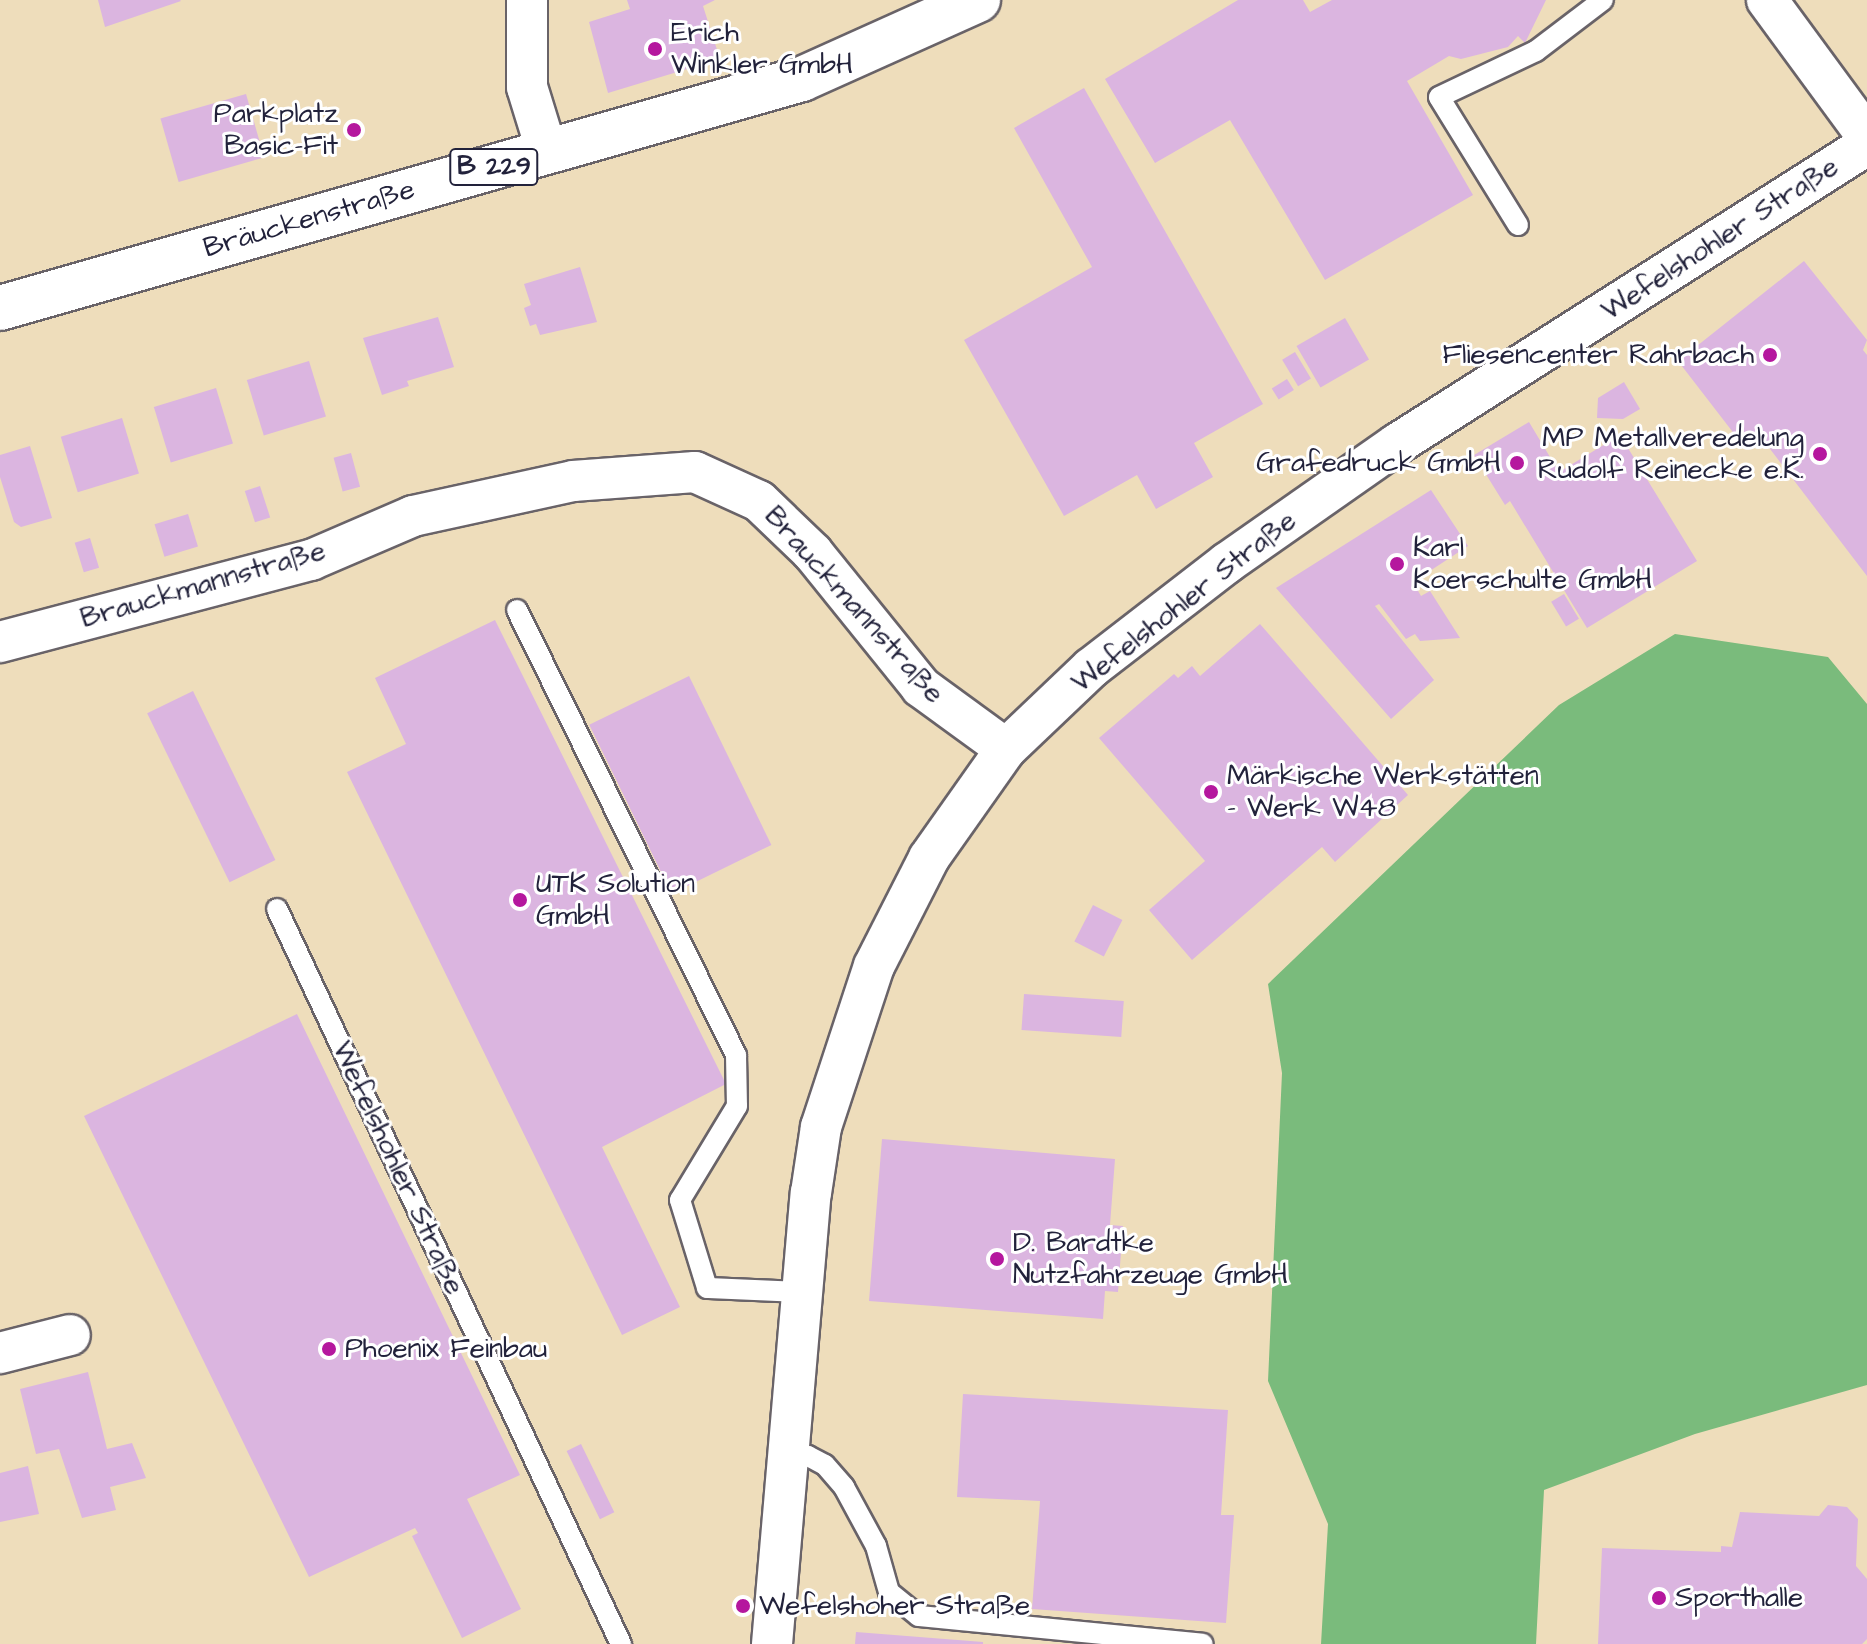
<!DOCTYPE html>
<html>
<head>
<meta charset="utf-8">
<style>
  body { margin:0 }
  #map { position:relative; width:1867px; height:1644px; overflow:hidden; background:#edb; font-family:"Architects Daughter",sans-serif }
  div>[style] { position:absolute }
  .forest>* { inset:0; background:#7abb7c }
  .building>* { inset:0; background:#dbb5e0; transform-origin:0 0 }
  .roads { filter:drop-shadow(2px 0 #696368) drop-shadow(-2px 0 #696368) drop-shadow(0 2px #696368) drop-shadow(0 -2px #696368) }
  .lane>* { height:20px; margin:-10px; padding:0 10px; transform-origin:10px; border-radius:10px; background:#fff }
  .street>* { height:40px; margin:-20px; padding:0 20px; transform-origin:20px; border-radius:20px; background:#fff }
  .primary>* { height:44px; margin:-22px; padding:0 22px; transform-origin:22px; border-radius:22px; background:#fff }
  .dots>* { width:22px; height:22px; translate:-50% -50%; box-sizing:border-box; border:4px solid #fff; border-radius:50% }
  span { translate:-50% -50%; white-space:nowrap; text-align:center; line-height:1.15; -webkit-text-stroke:6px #fff; paint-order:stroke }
  .shield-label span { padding:2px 6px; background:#fff; border:2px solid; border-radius:6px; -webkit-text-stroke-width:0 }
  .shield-label { font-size:26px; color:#22223b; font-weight:700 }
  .poi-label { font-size:28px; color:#22223b }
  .left { translate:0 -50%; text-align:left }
  .right { translate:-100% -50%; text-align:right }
  .street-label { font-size:28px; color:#22223b }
</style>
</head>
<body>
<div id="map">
  <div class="forest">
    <i style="clip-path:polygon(1675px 634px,1828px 657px,1867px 704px,1867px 1385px,1695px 1434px,1544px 1490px,1536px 1644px,1321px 1644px,1328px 1524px,1268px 1381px,1282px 1073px,1268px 984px,1559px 705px)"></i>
  </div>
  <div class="building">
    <i style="clip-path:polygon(98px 0,180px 0,181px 1px,105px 27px)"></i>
    <i style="clip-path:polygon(627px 0,715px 0,703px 6px,720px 59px,608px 93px,589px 22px,630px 9px)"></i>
    <i style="clip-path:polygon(1238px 0,1303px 0,1310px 12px,1332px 0,1546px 0,1525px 43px,1518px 36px,1508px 47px,1461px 59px,1449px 56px,1407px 81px,1473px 195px,1325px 280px,1230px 120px,1155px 163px,1105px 79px)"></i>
    <i style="clip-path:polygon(1084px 88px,1263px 404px,1194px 443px,1213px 477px,1156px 509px,1137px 475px,1064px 516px,964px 340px,1092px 267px,1014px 128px)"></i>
    <i style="left:246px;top:94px;width:66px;height:89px;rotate:74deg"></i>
    <i style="clip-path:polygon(1804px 261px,1867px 340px,1863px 350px,1867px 355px,1867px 576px,1757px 432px,1742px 444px,1678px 361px)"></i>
    <i style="clip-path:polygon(580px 267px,597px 322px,540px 335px,536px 324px,530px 326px,524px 308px,531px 305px,524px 284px)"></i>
    <i style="clip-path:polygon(438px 317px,454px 367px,407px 381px,409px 386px,382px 395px,363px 338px)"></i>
    <i style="left:1345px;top:318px;width:48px;height:56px;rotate:60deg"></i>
    <i style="left:1295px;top:352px;width:31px;height:15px;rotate:59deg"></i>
    <i style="left:309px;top:361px;width:58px;height:65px;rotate:73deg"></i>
    <i style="left:1287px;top:379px;width:13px;height:18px;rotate:58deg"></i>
    <i style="clip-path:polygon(1624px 382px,1640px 409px,1623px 419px,1597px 418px,1598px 398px)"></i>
    <i style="left:216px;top:388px;width:58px;height:65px;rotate:73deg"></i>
    <i style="left:122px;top:418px;width:58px;height:64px;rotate:73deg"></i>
    <i style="clip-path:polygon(1529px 422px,1559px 472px,1620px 435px,1697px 561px,1587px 628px,1510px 501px,1505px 505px,1474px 455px)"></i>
    <i style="clip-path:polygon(30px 446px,52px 518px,21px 527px,14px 522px,0 477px,0 455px)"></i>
    <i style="left:351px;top:453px;width:35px;height:18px;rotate:75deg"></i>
    <i style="left:260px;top:486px;width:33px;height:16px;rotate:72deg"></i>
    <i style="clip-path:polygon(1431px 490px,1468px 546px,1413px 582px,1421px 596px,1430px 591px,1460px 638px,1420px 641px,1415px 634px,1406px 639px,1379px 604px,1375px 606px,1434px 680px,1391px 719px,1276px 588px)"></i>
    <i style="left:188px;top:514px;width:34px;height:35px;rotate:73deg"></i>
    <i style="left:90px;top:538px;width:31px;height:16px;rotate:73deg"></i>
    <i style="left:1564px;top:594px;width:29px;height:15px;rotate:59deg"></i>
    <i style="clip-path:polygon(495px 620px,726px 1084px,602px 1147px,680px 1307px,622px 1335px,347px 772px,406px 744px,375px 678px)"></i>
    <i style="clip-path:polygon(1260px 624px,1408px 795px,1335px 862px,1322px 847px,1192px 960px,1149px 910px,1205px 861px,1099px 738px,1174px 674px,1178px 678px,1192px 666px,1200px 676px)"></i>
    <i style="left:689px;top:676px;width:188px;height:111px;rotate:64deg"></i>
    <i style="left:193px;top:691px;width:188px;height:51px;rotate:64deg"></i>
    <i style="left:1093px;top:905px;width:33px;height:41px;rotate:27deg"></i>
    <i style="left:1024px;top:994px;width:100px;height:36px;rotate:4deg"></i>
    <i style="clip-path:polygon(297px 1014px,520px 1475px,467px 1499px,521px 1609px,462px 1638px,412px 1536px,418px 1533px,415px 1528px,309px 1577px,84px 1116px)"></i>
    <i style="clip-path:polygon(882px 1139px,1115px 1159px,1110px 1225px,1123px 1226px,1118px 1292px,1105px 1291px,1103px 1319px,869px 1301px)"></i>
    <i style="clip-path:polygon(88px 1372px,107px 1449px,132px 1443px,146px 1478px,110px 1487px,116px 1510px,82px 1518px,59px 1449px,36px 1454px,20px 1389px)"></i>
    <i style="clip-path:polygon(963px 1394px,1228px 1410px,1221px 1515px,1234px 1515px,1226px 1623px,1032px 1609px,1040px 1501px,957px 1497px)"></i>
    <i style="left:581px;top:1444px;width:76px;height:16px;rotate:64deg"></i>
    <i style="clip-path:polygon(28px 1466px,39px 1514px,0 1522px,0 1473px)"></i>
    <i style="clip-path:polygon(1828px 1505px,1847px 1507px,1858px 1519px,1856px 1566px,1867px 1579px,1867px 1639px,1862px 1644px,1598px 1644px,1602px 1548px,1721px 1552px,1721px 1546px,1732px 1547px,1740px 1512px,1819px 1516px)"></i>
    <i style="clip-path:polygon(856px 1632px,983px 1642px,983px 1644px,855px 1644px)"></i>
  </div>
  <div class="roads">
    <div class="lane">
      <i style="left:1518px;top:225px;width:150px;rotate:-121.7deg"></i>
      <i style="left:1439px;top:97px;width:107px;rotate:-25.4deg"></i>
      <i style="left:1536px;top:51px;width:84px;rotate:-37.3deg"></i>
      <i style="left:517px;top:610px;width:496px;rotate:63.8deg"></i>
      <i style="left:736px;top:1055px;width:51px;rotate:88.9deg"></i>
      <i style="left:737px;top:1106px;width:110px;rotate:121.2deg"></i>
      <i style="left:680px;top:1200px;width:92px;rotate:72.9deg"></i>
      <i style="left:707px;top:1288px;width:95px;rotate:2.4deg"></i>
      <i style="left:277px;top:909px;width:812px;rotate:64.92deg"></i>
      <i style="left:788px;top:1458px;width:20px;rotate:-6deg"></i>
      <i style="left:808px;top:1456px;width:19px;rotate:28deg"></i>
      <i style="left:825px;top:1465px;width:29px;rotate:49deg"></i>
      <i style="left:844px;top:1487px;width:67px;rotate:61.5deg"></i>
      <i style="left:876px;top:1546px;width:48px;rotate:74.2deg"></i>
      <i style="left:889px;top:1592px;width:38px;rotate:39deg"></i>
      <i style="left:919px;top:1616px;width:285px;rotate:5.6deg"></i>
    </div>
    <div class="street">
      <i style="left:527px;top:0;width:87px;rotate:90deg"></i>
      <i style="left:527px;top:87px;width:68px;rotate:72.9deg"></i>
      <i style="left:1767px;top:0;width:169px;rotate:53.7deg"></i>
      <i style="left:0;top:642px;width:322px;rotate:-14.8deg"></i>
      <i style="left:311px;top:560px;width:111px;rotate:-23.3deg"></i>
      <i style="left:413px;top:516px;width:164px;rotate:-12.3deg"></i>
      <i style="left:573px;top:481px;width:122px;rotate:-4.2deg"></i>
      <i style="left:695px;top:472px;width:70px;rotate:24.4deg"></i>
      <i style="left:759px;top:501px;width:75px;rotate:43.9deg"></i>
      <i style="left:813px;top:553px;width:172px;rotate:51.1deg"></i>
      <i style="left:921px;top:687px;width:105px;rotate:36.1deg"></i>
      <i style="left:0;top:1353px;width:72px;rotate:-14.4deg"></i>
      <i style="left:772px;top:1644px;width:453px;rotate:-85.1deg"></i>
      <i style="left:811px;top:1193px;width:67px;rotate:-81.4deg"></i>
      <i style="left:821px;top:1127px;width:169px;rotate:-71.8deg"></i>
      <i style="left:874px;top:966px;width:121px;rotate:-63deg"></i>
      <i style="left:929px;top:858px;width:133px;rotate:-54.8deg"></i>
      <i style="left:1006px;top:749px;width:117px;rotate:-43.6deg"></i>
      <i style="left:1091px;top:668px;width:172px;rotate:-37.7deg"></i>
      <i style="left:1227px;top:563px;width:208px;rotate:-35deg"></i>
      <i style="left:1397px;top:444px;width:557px;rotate:-32.46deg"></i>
    </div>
    <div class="primary">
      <i style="left:0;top:308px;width:834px;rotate:-15.94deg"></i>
      <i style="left:802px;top:79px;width:193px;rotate:-24.2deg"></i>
    </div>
  </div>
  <div class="dots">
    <i style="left:655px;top:49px;background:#b5179e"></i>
    <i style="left:354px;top:130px;background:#b5179e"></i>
    <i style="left:1770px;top:355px;background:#b5179e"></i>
    <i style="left:1820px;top:454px;background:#b5179e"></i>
    <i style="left:1517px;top:463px;background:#b5179e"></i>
    <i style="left:1397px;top:564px;background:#b5179e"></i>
    <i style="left:1211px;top:792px;background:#b5179e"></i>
    <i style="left:520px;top:900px;background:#b5179e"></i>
    <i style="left:997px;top:1259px;background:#b5179e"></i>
    <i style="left:329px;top:1349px;background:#b5179e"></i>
    <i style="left:1659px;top:1598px;background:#b5179e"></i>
    <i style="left:743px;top:1606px;background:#b5179e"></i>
  </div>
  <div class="shield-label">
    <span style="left:494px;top:167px">B 229</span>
  </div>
  <div class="poi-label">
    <span class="left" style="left:671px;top:49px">Erich<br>Winkler GmbH</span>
    <span class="right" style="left:338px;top:130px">Parkplatz<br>Basic-Fit</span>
    <span class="right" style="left:1754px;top:355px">Fliesencenter Rahrbach</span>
    <span class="right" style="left:1804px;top:454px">MP Metallveredelung<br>Rudolf Reinecke e.K.</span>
    <span class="right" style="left:1501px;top:463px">Grafedruck GmbH</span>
    <span class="left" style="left:1413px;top:564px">Karl<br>Koerschulte GmbH</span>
    <span class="left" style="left:1227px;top:792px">Märkische Werkstätten<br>- Werk W48</span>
    <span class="left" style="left:536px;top:900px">UTK Solution<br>GmbH</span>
    <span class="left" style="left:1013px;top:1259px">D. Bardtke<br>Nutzfahrzeuge GmbH</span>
    <span class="left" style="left:345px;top:1349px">Phoenix Feinbau</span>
    <span class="left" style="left:1675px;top:1598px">Sporthalle</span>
    <span class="left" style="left:759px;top:1606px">Wefelshoher Straße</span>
  </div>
  <div class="street-label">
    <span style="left:309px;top:219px;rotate:-16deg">Bräuckenstraße</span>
    <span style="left:1720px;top:239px;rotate:-33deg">Wefelshohler Straße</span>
    <span style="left:203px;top:585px;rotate:-16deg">Brauckmannstraße</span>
    <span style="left:1184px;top:602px;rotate:-38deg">Wefelshohler Straße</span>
    <span style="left:854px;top:605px;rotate:48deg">Brauckmannstraße</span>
    <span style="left:398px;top:1168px;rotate:65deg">Wefelshohler Straße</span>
  </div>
</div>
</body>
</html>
